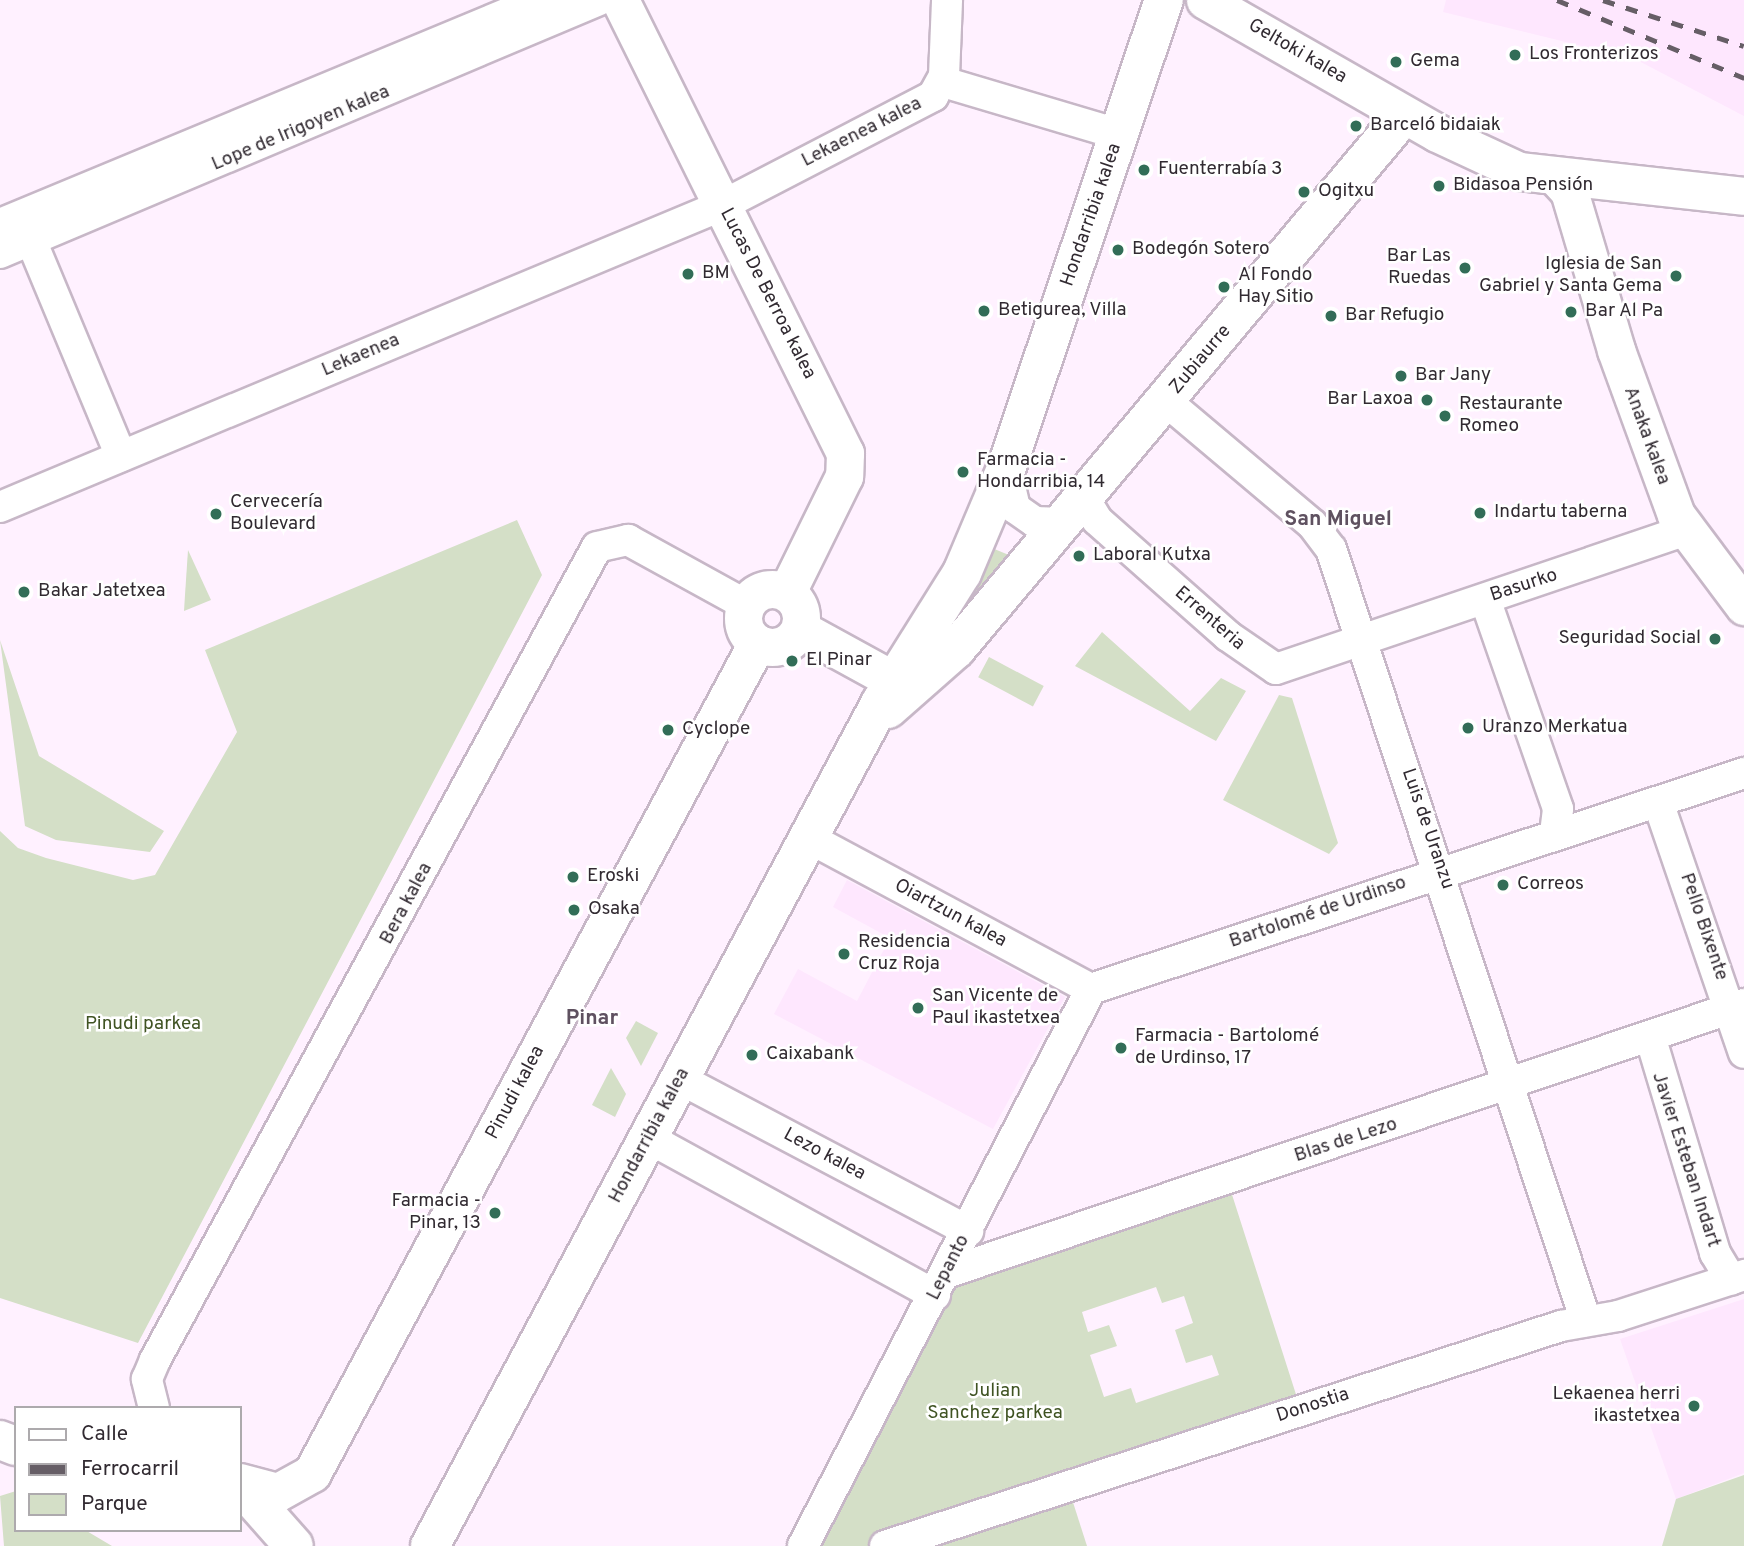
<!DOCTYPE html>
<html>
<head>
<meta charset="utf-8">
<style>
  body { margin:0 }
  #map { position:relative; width:1744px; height:1546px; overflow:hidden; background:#fff1ff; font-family:Overpass,sans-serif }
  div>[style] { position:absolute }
  .built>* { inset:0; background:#fee7fe }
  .green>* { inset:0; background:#d4dfc7; transform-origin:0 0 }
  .roads { filter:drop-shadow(2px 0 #c7b7c7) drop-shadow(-2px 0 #c7b7c7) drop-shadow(0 2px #c7b7c7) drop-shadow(0 -2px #c7b7c7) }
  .minor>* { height:30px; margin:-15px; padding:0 15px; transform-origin:15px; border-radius:15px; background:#fff }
  .tertiary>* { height:37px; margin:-18.5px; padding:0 18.5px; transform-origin:18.5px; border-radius:18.5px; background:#fff }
  .tertiary>.ring { margin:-18.5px; padding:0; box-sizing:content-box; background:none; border:37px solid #fff; border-radius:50% }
  .secondary>* { height:38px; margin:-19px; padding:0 19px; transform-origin:19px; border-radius:19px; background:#fff }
  .primary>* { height:38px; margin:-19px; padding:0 19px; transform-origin:19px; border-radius:19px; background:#fff }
  .rail>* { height:5px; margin-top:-2.5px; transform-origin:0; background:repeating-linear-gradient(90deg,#665e66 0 12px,transparent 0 24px) }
  .dots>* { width:19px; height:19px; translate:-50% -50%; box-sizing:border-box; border:4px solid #fff; border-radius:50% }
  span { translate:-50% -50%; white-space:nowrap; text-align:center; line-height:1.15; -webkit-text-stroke:5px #fff; paint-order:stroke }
  .street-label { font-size:19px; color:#312a31 }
  .poi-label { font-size:19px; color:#312a31 }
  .left { translate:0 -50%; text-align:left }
  .right { translate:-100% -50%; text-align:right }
  .park-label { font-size:19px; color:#3f5322 }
  .neighbourhood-label { font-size:21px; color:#5f5160; font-weight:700 }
  .legend { position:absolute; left:14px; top:1406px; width:228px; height:126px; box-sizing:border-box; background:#fff; border:2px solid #adaaad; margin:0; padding:9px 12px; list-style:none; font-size:21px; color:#312a31 }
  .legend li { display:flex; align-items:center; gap:14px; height:35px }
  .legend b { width:35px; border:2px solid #adaaad }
</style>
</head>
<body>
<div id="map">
  <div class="built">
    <i style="clip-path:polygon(1446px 0,1744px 0,1744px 116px,1635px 59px,1443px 12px)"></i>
    <i style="clip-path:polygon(847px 880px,1065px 997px,993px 1129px,774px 1014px,798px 969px,857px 1001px,890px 938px,833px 907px)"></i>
    <i style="clip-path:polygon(1744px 1299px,1744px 1473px,1676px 1499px,1620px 1339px)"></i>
  </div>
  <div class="green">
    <i style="clip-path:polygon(517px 520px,542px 575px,138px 1343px,0 1298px,0 831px,18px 848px,46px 858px,133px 880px,155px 875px,237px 732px,205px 650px)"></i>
    <i style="clip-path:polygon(987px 546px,1021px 560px,957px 615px)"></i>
    <i style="clip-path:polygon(188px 550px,211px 600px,184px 611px,185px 595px)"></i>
    <i style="clip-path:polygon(1102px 632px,1190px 711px,1221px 678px,1246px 691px,1216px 741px,1075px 666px)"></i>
    <i style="clip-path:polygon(0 640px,39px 756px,164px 831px,150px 852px,56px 840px,25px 826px)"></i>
    <i style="left:989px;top:657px;width:62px;height:23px;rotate:28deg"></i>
    <i style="clip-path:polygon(1279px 695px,1292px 698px,1338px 843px,1329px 854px,1223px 800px)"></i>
    <i style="clip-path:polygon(636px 1021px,658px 1033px,641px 1066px,626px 1038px)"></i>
    <i style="clip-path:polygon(611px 1068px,626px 1094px,615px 1117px,592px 1105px)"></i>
    <i style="clip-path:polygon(evenodd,1227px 1179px,1301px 1410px,885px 1546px,803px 1546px,946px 1273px,1227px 1179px,1156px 1287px,1162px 1303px,1184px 1296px,1193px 1323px,1175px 1330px,1186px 1363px,1212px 1355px,1219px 1375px,1136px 1403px,1131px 1388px,1104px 1397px,1090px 1355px,1117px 1346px,1109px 1325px,1088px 1332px,1082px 1312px,1156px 1287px)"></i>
    <i style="clip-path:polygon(1744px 1475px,1744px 1546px,1662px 1546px,1676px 1499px)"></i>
    <i style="clip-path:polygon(16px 1491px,16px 1530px,85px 1530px,112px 1546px,4px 1546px,0 1496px)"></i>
    <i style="clip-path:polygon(1070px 1493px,1087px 1546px,907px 1546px)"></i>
  </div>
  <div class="roads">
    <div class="minor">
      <i style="left:943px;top:82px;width:184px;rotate:16.5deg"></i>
      <i style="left:31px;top:240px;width:234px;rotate:67.4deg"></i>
      <i style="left:0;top:253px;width:650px;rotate:-22.9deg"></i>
      <i style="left:1167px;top:402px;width:189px;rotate:40.1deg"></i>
      <i style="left:1312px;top:524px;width:31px;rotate:53deg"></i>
      <i style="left:1331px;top:549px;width:813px;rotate:71.72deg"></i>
      <i style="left:1006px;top:469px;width:40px;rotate:77deg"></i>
      <i style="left:1015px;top:508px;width:24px;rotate:35deg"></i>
      <i style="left:1035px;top:522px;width:28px;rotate:2deg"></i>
      <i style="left:1084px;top:498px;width:26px;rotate:59deg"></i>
      <i style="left:1097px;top:520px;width:175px;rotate:41.5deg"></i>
      <i style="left:1228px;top:636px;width:58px;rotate:34.5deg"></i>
      <i style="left:1276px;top:669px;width:431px;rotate:-18.7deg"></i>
      <i style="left:0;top:507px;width:784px;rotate:-22.67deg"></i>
      <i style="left:723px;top:205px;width:237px;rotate:-27.4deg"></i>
      <i style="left:933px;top:96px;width:23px;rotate:-61deg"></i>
      <i style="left:944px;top:76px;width:76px;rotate:-87.7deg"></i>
      <i style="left:1485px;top:599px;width:222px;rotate:70.8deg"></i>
      <i style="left:1558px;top:809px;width:26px;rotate:97deg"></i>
      <i style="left:1658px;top:802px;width:265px;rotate:71.1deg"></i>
      <i style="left:809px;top:838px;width:320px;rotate:28.2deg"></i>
      <i style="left:1091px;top:989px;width:688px;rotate:-18.3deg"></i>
      <i style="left:1650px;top:1036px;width:227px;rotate:73.3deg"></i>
      <i style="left:1715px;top:1253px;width:31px;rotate:59deg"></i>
      <i style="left:680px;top:1079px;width:326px;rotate:27.8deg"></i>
      <i style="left:650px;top:1139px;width:325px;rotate:28.7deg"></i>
      <i style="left:946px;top:1273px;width:842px;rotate:-18.63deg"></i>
      <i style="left:154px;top:1408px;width:30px;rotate:-104deg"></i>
      <i style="left:147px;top:1379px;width:21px;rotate:-67deg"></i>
      <i style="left:155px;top:1360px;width:925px;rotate:-61.47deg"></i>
      <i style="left:597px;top:547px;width:32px;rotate:-13deg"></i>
      <i style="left:628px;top:540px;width:135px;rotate:28.8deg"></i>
      <i style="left:803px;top:1546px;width:627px;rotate:-62.66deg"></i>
      <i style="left:885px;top:1546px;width:711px;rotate:-18.03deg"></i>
      <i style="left:1561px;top:1326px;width:58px;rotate:-10deg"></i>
      <i style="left:1618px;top:1316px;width:133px;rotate:-18deg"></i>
    </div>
    <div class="tertiary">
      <i style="left:620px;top:0;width:506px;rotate:63.59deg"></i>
      <i style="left:845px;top:453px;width:23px;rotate:92deg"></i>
      <i style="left:844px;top:476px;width:129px;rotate:116.2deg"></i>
      <i style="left:1205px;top:0;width:267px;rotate:29.8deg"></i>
      <i style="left:1437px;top:133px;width:90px;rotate:24.9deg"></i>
      <i style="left:1519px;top:171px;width:226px;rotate:6.3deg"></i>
      <i style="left:1554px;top:175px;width:22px;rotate:47deg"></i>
      <i style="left:1569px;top:191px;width:166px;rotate:73.5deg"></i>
      <i style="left:1616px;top:350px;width:176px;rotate:70deg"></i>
      <i style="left:1676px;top:515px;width:114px;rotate:53.2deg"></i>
      <i style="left:0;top:227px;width:592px;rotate:-22.54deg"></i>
      <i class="ring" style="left:743px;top:589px;width:21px;height:21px"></i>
      <i style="left:800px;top:629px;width:106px;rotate:28.7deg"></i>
      <i style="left:240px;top:1482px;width:39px;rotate:15deg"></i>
      <i style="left:278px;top:1492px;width:39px;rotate:-29deg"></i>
      <i style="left:312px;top:1473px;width:942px;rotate:-61.8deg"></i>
    </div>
    <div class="secondary">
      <i style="left:888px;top:709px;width:91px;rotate:-41.4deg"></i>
      <i style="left:956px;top:649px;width:680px;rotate:-50.01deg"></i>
      <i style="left:430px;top:1546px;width:957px;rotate:-61.88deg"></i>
      <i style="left:881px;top:702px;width:152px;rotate:-57.9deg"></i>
      <i style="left:962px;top:573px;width:113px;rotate:-67.1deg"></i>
      <i style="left:1006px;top:469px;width:495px;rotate:-71.4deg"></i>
    </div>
    <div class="primary">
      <i style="left:0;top:1440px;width:17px;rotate:21deg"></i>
      <i style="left:240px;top:1485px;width:81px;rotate:48.5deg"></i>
    </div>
  </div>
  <div class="rail">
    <i style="left:1557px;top:0;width:203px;rotate:22.6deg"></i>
    <i style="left:1603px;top:0;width:148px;rotate:18.1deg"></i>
  </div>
  <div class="dots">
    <i style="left:1515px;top:55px;background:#326d57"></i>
    <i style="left:1396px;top:62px;background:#326d57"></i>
    <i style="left:1356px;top:126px;background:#326d57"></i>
    <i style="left:1144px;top:170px;background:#326d57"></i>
    <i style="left:1439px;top:186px;background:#326d57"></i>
    <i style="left:1304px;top:192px;background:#326d57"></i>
    <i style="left:1118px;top:250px;background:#326d57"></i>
    <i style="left:1465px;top:268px;background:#326d57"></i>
    <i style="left:688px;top:274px;background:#326d57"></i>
    <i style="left:1676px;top:276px;background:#326d57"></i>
    <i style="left:1224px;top:287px;background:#326d57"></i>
    <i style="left:984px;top:311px;background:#326d57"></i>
    <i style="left:1571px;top:312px;background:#326d57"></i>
    <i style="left:1331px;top:316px;background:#326d57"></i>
    <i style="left:1401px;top:376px;background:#326d57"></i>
    <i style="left:1427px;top:400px;background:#326d57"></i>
    <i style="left:1445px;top:416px;background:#326d57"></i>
    <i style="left:963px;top:472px;background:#326d57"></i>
    <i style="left:1480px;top:513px;background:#326d57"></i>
    <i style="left:216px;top:514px;background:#326d57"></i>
    <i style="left:1079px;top:556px;background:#326d57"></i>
    <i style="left:24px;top:592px;background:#326d57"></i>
    <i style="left:1715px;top:639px;background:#326d57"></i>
    <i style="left:792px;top:661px;background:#326d57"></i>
    <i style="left:1468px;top:728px;background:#326d57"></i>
    <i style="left:668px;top:730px;background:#326d57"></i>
    <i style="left:573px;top:877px;background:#326d57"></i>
    <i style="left:1503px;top:885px;background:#326d57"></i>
    <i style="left:574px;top:910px;background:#326d57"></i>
    <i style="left:844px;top:954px;background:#326d57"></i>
    <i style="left:918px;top:1008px;background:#326d57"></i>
    <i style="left:1121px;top:1048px;background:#326d57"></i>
    <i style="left:752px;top:1055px;background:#326d57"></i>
    <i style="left:495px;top:1213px;background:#326d57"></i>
    <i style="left:1694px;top:1406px;background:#326d57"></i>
  </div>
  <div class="street-label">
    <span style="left:1297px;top:52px;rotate:30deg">Geltoki kalea</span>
    <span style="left:301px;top:129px;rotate:-23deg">Lope de Irigoyen kalea</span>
    <span style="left:862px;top:133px;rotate:-27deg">Lekaenea kalea</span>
    <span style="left:1092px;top:215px;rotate:-71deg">Hondarribia kalea</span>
    <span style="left:767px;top:294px;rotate:63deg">Lucas De Berroa kalea</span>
    <span style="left:361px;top:356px;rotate:-23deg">Lekaenea</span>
    <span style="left:1201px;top:360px;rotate:-50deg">Zubiaurre</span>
    <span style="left:1646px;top:436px;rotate:70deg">Anaka kalea</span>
    <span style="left:1524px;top:586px;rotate:-18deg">Basurko</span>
    <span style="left:1209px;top:619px;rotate:41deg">Errenteria</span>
    <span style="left:1427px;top:829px;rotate:71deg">Luis de Uranzu</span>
    <span style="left:407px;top:904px;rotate:-62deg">Bera kalea</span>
    <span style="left:1318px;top:913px;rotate:-19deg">Bartolomé de Urdinso</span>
    <span style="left:950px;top:914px;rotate:28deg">Oiartzun kalea</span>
    <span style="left:1703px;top:927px;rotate:71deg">Pello Bixente</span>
    <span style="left:516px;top:1093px;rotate:-62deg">Pinudi kalea</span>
    <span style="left:650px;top:1136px;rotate:-62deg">Hondarribia kalea</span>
    <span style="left:1346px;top:1141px;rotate:-18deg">Blas de Lezo</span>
    <span style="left:824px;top:1155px;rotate:28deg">Lezo kalea</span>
    <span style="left:1685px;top:1160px;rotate:72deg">Javier Esteban Indart</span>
    <span style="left:949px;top:1268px;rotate:-63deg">Lepanto</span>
    <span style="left:1313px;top:1406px;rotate:-18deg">Donostia</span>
  </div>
  <div class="poi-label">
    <span class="left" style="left:1529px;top:55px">Los Fronterizos</span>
    <span class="left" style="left:1410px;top:62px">Gema</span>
    <span class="left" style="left:1370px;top:126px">Barceló bidaiak</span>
    <span class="left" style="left:1158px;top:170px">Fuenterrabía 3</span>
    <span class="left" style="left:1453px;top:186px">Bidasoa Pensión</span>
    <span class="left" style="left:1318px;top:192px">Ogitxu</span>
    <span class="left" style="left:1132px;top:250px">Bodegón Sotero</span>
    <span class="right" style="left:1451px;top:268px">Bar Las<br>Ruedas</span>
    <span class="right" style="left:1662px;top:276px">Iglesia de San<br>Gabriel y Santa Gema</span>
    <span class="left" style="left:702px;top:274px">BM</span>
    <span class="left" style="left:1238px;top:287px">Al Fondo<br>Hay Sitio</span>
    <span class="left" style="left:998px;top:311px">Betigurea, Villa</span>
    <span class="left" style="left:1585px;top:312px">Bar Al Pa</span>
    <span class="left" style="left:1345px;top:316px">Bar Refugio</span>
    <span class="left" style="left:1415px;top:376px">Bar Jany</span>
    <span class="right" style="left:1413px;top:400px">Bar Laxoa</span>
    <span class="left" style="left:1459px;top:416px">Restaurante<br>Romeo</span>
    <span class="left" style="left:977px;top:472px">Farmacia -<br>Hondarribia, 14</span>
    <span class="left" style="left:230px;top:514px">Cervecería<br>Boulevard</span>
    <span class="left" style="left:1494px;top:513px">Indartu taberna</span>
    <span class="left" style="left:1093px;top:556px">Laboral Kutxa</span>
    <span class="left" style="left:38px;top:592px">Bakar Jatetxea</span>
    <span class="right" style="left:1701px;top:639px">Seguridad Social</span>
    <span class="left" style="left:806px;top:661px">El Pinar</span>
    <span class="left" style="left:1482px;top:728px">Uranzo Merkatua</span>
    <span class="left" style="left:682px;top:730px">Cyclope</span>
    <span class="left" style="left:587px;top:877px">Eroski</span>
    <span class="left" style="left:1517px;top:885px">Correos</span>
    <span class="left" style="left:588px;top:910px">Osaka</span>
    <span class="left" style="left:858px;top:954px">Residencia<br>Cruz Roja</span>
    <span class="left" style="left:932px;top:1008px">San Vicente de<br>Paul ikastetxea</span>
    <span class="left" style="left:1135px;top:1048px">Farmacia - Bartolomé<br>de Urdinso, 17</span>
    <span class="left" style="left:766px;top:1055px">Caixabank</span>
    <span class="right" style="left:481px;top:1213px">Farmacia -<br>Pinar, 13</span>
    <span class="right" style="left:1680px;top:1406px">Lekaenea herri<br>ikastetxea</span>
  </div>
  <div class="park-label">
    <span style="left:143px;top:1025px">Pinudi parkea</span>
    <span style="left:995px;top:1403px">Julian<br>Sanchez parkea</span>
  </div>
  <div class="neighbourhood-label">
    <span style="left:1338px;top:520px">San Miguel</span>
    <span style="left:592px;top:1019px">Pinar</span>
  </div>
  <ul class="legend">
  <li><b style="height:9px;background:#fff"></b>Calle</li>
  <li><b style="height:9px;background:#665e66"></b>Ferrocarril</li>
  <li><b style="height:19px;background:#d4dfc7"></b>Parque</li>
  </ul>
</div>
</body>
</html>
